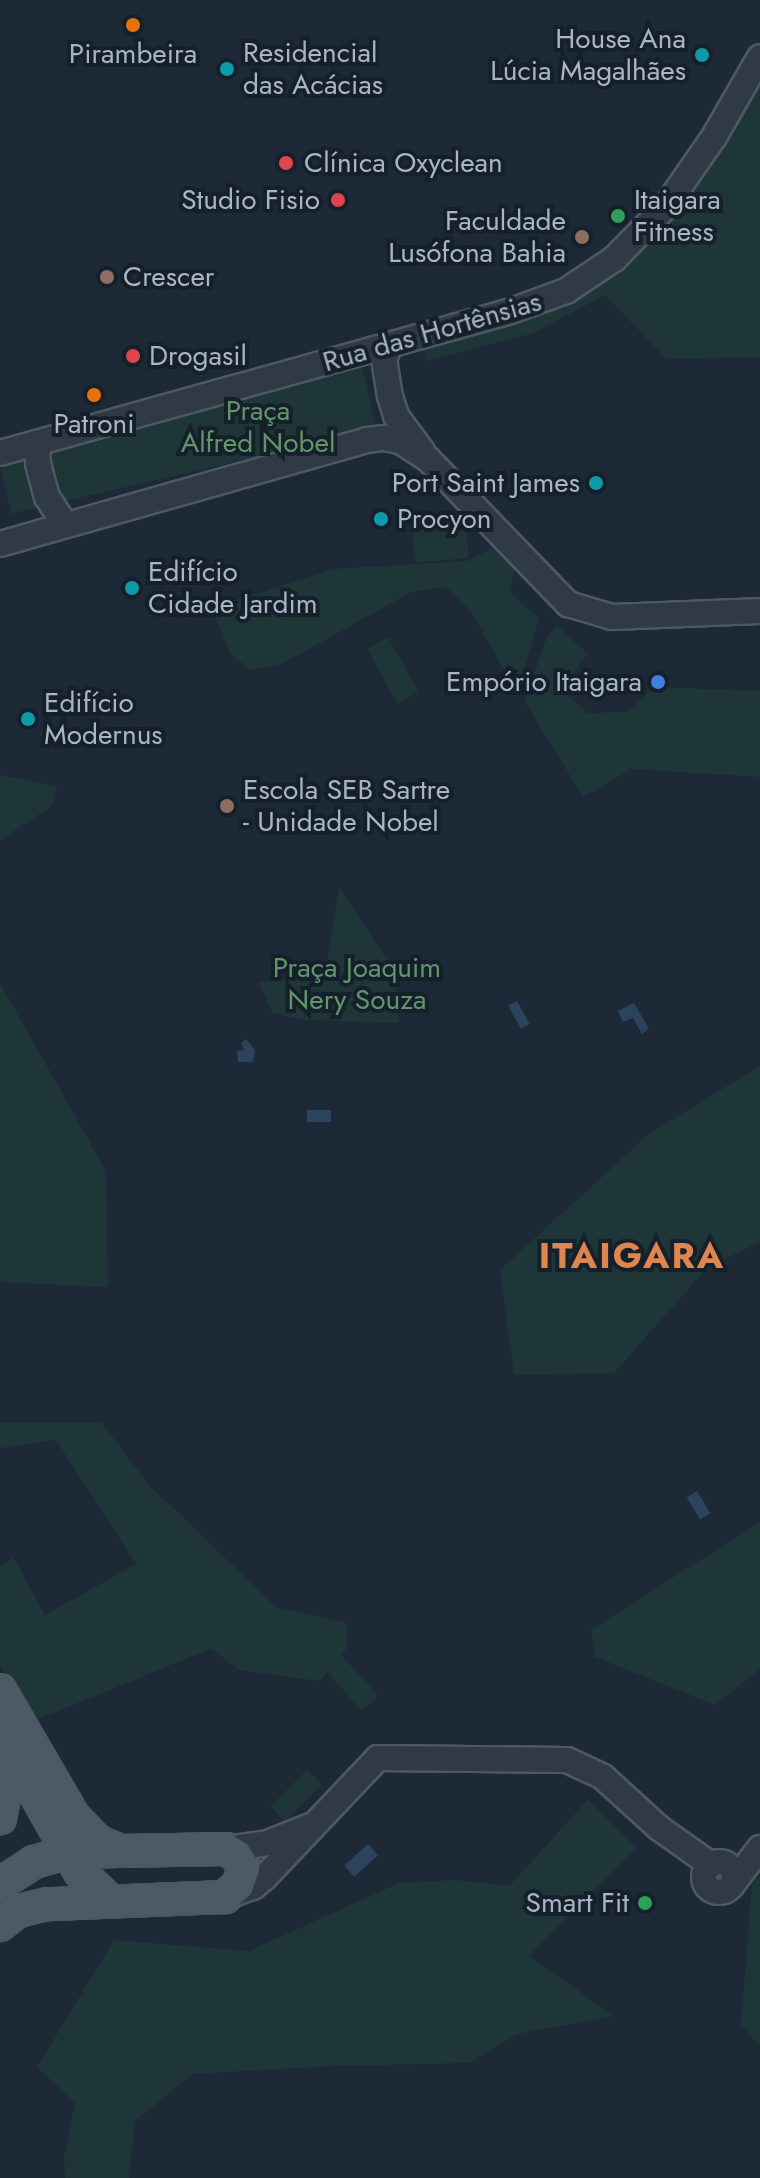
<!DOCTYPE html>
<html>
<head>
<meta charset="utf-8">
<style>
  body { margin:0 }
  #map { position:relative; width:760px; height:2178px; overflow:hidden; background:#1d2937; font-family:Jost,sans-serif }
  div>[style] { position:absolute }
  .green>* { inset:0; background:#1f3638; transform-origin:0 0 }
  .water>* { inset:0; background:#2c435e; transform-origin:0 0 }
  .roads { filter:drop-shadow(2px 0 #4d5865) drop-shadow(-2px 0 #4d5865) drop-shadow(0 2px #4d5865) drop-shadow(0 -2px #4d5865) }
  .minor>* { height:24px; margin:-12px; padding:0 12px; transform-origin:12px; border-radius:12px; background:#303a47 }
  .minor>.ring { margin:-12px; padding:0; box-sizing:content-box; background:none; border:24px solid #303a47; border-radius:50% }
  .major>* { height:30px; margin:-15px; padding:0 15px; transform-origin:15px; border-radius:15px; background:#4e5968 }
  .dots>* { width:22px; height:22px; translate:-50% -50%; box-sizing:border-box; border:4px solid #16202b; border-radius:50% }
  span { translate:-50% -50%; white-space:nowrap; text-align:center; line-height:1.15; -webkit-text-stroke:8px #16202b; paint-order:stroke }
  .poi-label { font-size:28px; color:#a9b5c5 }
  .right { translate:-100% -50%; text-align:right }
  .left { translate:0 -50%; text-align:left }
  .street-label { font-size:28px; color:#a9b5c5 }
  .park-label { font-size:28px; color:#60966a }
  .district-label { font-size:36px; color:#dd864d; font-weight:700; letter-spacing:2px }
</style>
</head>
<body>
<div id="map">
  <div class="green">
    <i style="clip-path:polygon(760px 68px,760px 357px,667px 359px,605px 295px,533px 333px,427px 361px,423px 347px,544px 312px,598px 278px)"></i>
    <i style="left:361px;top:362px;width:69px;height:375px;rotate:77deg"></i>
    <i style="left:466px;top:526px;width:32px;height:54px;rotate:85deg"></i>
    <i style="clip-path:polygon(494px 547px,515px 567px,510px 592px,539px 619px,517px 692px,470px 610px,446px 587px,411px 592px,282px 664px,252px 670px,231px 655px,212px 608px,333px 569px,468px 561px)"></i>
    <i style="clip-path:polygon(557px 626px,588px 654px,561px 689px,587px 713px,628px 712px,654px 687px,760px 691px,760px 777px,631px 769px,583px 797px,525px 702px,547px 636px)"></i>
    <i style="left:388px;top:637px;width:63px;height:24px;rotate:61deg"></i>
    <i style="clip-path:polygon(0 775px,57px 786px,52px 806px,0 840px)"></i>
    <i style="clip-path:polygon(339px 887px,395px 972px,399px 1023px,304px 1020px,273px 1013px,258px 982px,310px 976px,327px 962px)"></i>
    <i style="clip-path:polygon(0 983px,106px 1171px,108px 1287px,0 1282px)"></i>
    <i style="clip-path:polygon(760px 1066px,760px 1241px,706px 1269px,614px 1373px,514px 1375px,500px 1270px,650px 1133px)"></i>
    <i style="clip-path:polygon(0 1423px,102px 1423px,148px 1484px,276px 1607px,347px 1623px,347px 1648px,341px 1655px,378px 1695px,362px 1711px,327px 1672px,319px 1681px,240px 1670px,211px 1649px,33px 1721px,0 1665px,0 1567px,13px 1557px,45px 1615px,136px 1564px,56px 1440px,0 1448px)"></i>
    <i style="clip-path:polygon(760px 1522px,760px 1669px,715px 1705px,595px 1657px,591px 1630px)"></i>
    <i style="left:307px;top:1770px;width:20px;height:52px;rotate:45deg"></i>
    <i style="clip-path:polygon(588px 1800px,636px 1848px,529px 1956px,614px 2016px,517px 2034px,469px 2063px,332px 2066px,192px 2074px,135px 2121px,129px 2178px,65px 2178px,64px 2158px,75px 2103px,37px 2067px,114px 1940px,249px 1951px,399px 1883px,456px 1880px,509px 1886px)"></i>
    <i style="clip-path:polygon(760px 1875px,760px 2047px,741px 2024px,752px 1883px)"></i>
  </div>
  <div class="water">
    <i style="left:517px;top:1001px;width:26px;height:10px;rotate:61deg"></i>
    <i style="clip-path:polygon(634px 1003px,649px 1029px,642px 1034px,633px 1018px,623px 1022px,618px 1011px)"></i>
    <i style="clip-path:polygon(246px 1039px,255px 1050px,253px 1062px,238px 1062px,237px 1051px,244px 1050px,241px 1043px)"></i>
    <i style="left:307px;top:1110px;width:24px;height:12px"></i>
    <i style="left:697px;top:1491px;width:26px;height:12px;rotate:59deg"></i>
    <i style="left:368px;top:1844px;width:15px;height:32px;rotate:48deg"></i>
  </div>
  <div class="roads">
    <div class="minor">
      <i style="left:390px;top:345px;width:15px;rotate:113deg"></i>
      <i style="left:384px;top:359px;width:37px;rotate:81deg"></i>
      <i style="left:390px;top:396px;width:21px;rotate:73deg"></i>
      <i style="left:396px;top:416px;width:44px;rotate:53.4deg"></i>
      <i style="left:37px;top:443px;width:21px;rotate:87deg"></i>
      <i style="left:38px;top:464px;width:34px;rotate:75deg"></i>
      <i style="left:47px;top:497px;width:33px;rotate:57deg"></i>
      <i style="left:0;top:453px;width:530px;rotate:-15.53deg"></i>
      <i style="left:511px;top:311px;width:59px;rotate:-20deg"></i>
      <i style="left:566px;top:291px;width:58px;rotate:-33.7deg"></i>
      <i style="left:614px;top:259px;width:74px;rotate:-45.5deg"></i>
      <i style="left:666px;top:206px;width:84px;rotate:-55.2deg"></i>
      <i style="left:714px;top:137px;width:92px;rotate:-60.1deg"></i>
      <i style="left:0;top:544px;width:381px;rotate:-15.8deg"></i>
      <i style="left:367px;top:440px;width:17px;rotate:-7deg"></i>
      <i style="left:384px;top:438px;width:16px;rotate:11deg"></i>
      <i style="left:400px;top:441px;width:33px;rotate:33deg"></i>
      <i style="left:428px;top:459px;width:202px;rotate:46deg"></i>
      <i style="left:568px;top:604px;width:46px;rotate:16.5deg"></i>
      <i style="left:612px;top:617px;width:148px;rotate:-2.3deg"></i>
      <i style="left:226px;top:1849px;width:42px;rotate:-8.1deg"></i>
      <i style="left:268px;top:1843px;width:45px;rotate:-22deg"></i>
      <i class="ring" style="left:704px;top:1862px;width:6px;height:6px"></i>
      <i style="left:731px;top:1886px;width:48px;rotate:-52.7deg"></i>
      <i style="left:225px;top:1897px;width:30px;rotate:-20deg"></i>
      <i style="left:253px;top:1887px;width:16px;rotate:-40deg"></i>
      <i style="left:265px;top:1877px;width:164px;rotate:-46.5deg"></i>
      <i style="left:378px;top:1758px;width:189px;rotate:0.6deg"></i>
      <i style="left:567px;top:1760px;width:40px;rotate:25deg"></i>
      <i style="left:603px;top:1777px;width:76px;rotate:42.3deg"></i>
      <i style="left:659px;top:1828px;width:64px;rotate:35.4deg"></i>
    </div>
    <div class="major">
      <i style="left:0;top:1690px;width:147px;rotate:59.8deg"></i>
      <i style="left:74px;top:1817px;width:33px;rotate:46deg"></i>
      <i style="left:97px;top:1841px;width:23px;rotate:23deg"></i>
      <i style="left:0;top:1732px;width:161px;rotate:60.3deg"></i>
      <i style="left:80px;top:1872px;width:42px;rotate:44deg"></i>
      <i style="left:0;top:1748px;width:40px;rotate:81.5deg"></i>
      <i style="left:6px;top:1788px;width:31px;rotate:101deg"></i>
      <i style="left:0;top:1884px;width:40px;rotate:-32.9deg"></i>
      <i style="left:34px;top:1862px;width:35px;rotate:-16deg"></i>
      <i style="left:68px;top:1852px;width:158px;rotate:-1.1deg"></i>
      <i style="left:226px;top:1849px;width:12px;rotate:31deg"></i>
      <i style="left:236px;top:1855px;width:15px;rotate:58deg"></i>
      <i style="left:244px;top:1868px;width:18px;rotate:109deg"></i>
      <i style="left:238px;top:1885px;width:18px;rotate:137deg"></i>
      <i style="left:225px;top:1897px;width:178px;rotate:177.7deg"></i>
      <i style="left:47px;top:1904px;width:32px;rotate:166deg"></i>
      <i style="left:16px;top:1912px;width:21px;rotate:141deg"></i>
    </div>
  </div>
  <div class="dots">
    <i style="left:133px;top:25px;background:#e8710a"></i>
    <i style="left:702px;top:55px;background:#0f9aa8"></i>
    <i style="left:227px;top:69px;background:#0f9aa8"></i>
    <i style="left:286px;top:163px;background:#e0444e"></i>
    <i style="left:338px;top:200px;background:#e0444e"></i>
    <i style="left:618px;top:216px;background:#2e9e5b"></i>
    <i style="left:582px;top:237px;background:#8d6e63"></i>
    <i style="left:107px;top:277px;background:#8d6e63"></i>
    <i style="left:133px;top:356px;background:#e0444e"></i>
    <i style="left:94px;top:395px;background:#e8710a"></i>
    <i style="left:596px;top:483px;background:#0f9aa8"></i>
    <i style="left:381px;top:519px;background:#0f9aa8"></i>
    <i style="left:132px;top:588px;background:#0f9aa8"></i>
    <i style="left:658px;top:682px;background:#3f7fe0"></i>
    <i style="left:28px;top:719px;background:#0f9aa8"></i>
    <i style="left:227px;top:806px;background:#8d6e63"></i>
    <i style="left:645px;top:1903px;background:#2e9e5b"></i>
  </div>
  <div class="poi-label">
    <span class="right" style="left:686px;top:55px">House Ana<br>Lúcia Magalhães</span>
    <span class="left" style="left:243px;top:69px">Residencial<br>das Acácias</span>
    <span style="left:133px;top:54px">Pirambeira</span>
    <span class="left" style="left:304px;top:163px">Clínica Oxyclean</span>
    <span class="right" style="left:320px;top:200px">Studio Fisio</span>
    <span class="left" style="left:634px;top:216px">Itaigara<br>Fitness</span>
    <span class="right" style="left:566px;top:237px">Faculdade<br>Lusófona Bahia</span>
    <span class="left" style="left:123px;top:277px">Crescer</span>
    <span class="left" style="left:149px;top:356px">Drogasil</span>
    <span style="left:94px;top:424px">Patroni</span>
    <span class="right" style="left:580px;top:483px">Port Saint James</span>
    <span class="left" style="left:397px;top:519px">Procyon</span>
    <span class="left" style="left:148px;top:588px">Edifício<br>Cidade Jardim</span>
    <span class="right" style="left:642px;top:682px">Empório Itaigara</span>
    <span class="left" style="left:44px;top:719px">Edifício<br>Modernus</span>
    <span class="left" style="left:243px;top:806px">Escola SEB Sartre<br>- Unidade Nobel</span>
    <span class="right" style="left:629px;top:1903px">Smart Fit</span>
  </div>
  <div class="street-label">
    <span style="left:432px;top:332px;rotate:-16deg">Rua das Hortênsias</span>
  </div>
  <div class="park-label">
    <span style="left:258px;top:427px">Praça<br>Alfred Nobel</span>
    <span style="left:357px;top:984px">Praça Joaquim<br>Nery Souza</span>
  </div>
  <div class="district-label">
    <span style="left:632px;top:1256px">ITAIGARA</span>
  </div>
</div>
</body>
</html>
